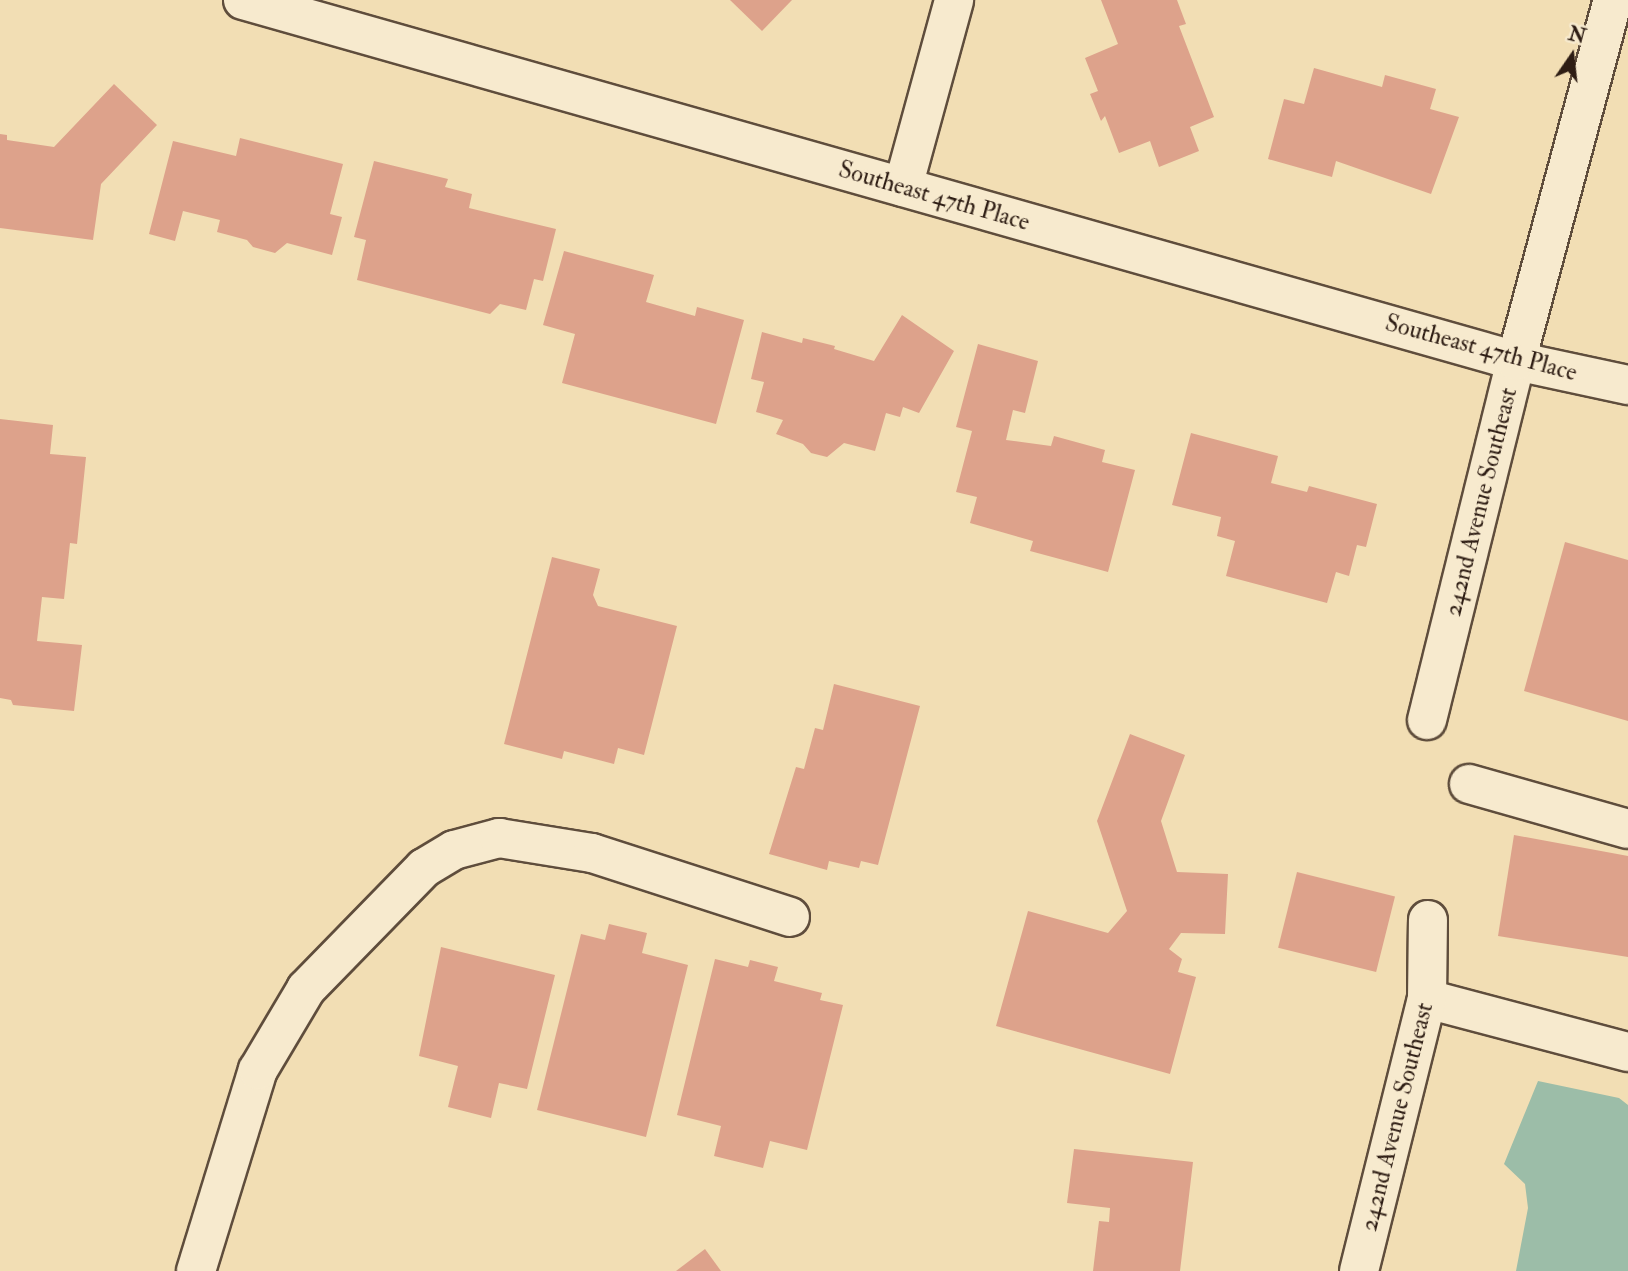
<!DOCTYPE html>
<html>
<head>
<meta charset="utf-8">
<style>
  body { margin:0 }
  #map { position:relative; width:1628px; height:1271px; overflow:hidden; background:#f2deb4; font-family:"IM FELL Double Pica",serif }
  div>[style] { position:absolute }
  .water>* { inset:0; background:#9cbda8 }
  .building>* { inset:0; background:#dda28b; transform-origin:0 0 }
  .roads { filter:drop-shadow(2px 0 #5f4d3c) drop-shadow(-2px 0 #5f4d3c) drop-shadow(0 2px #5f4d3c) drop-shadow(0 -2px #5f4d3c) }
  .minor>* { height:38px; margin:-19px; padding:0 19px; transform-origin:19px; border-radius:19px; background:#f7eace }
  span { translate:-50% -50%; white-space:nowrap; text-align:center; line-height:1.15; -webkit-text-stroke:5px #f7eace; paint-order:stroke }
  .street-label { font-size:24px; color:#2e1d14 }
  .north { position:absolute; left:1537px; top:21px; width:70px; height:70px; -webkit-text-stroke:5px #f7eace; paint-order:stroke; rotate:14deg; font-size:19px; font-weight:700; line-height:28px; text-align:center; color:#2e1d14 }
  .north::after { content:''; display:block; margin:auto; width:24px; height:32px; background:#2e1d14; clip-path:polygon(50% 0,100% 100%,50% 72%,0 100%) }
</style>
</head>
<body>
<div id="map">
  <div class="water">
    <i style="clip-path:polygon(1538px 1081px,1619px 1098px,1628px 1105px,1628px 1271px,1516px 1271px,1528px 1208px,1525px 1184px,1504px 1164px)"></i>
  </div>
  <div class="building">
    <i style="clip-path:polygon(730px 0,792px 0,762px 31px)"></i>
    <i style="clip-path:polygon(1101px 0,1177px 0,1186px 24px,1179px 26px,1214px 117px,1190px 127px,1199px 151px,1159px 167px,1150px 141px,1119px 153px,1105px 116px,1101px 121px,1090px 94px,1098px 91px,1085px 58px,1118px 44px)"></i>
    <i style="clip-path:polygon(1314px 68px,1382px 87px,1385px 75px,1436px 89px,1430px 109px,1459px 117px,1431px 194px,1336px 161px,1332px 177px,1268px 159px,1284px 99px,1304px 104px)"></i>
    <i style="clip-path:polygon(114px 84px,157px 125px,101px 184px,93px 240px,0 228px,0 134px,7px 135px,7px 140px,54px 147px)"></i>
    <i style="clip-path:polygon(240px 138px,343px 164px,330px 214px,342px 217px,332px 255px,287px 243px,275px 253px,253px 247px,247px 240px,217px 232px,220px 220px,183px 211px,175px 241px,149px 234px,173px 141px,236px 156px)"></i>
    <i style="clip-path:polygon(374px 161px,448px 179px,445px 187px,472px 194px,469px 208px,556px 229px,543px 281px,534px 279px,526px 310px,500px 304px,490px 314px,357px 280px,366px 240px,354px 237px)"></i>
    <i style="clip-path:polygon(564px 251px,654px 275px,646px 302px,695px 316px,697px 307px,744px 320px,716px 424px,562px 383px,575px 334px,543px 325px)"></i>
    <i style="clip-path:polygon(902px 315px,954px 351px,919px 413px,903px 407px,900px 417px,886px 413px,875px 451px,844px 443px,827px 457px,811px 453px,803px 444px,776px 434px,783px 420px,756px 412px,764px 382px,751px 379px,762px 332px,802px 343px,803px 338px,835px 346px,834px 349px,874px 361px)"></i>
    <i style="clip-path:polygon(978px 344px,1038px 361px,1025px 413px,1013px 410px,1006px 440px,1051px 446px,1054px 436px,1105px 450px,1102px 462px,1135px 470px,1108px 572px,1030px 551px,1033px 541px,970px 523px,977px 497px,956px 492px,972px 431px,956px 427px)"></i>
    <i style="clip-path:polygon(0 419px,53px 425px,50px 454px,86px 457px,77px 544px,70px 543px,64px 599px,42px 597px,37px 641px,82px 645px,74px 711px,13px 705px,11px 700px,0 698px)"></i>
    <i style="clip-path:polygon(1191px 433px,1278px 456px,1271px 483px,1307px 492px,1309px 486px,1377px 504px,1366px 547px,1357px 545px,1349px 576px,1336px 572px,1327px 603px,1226px 576px,1235px 541px,1217px 536px,1221px 517px,1172px 505px)"></i>
    <i style="clip-path:polygon(1565px 542px,1628px 560px,1628px 721px,1524px 691px)"></i>
    <i style="clip-path:polygon(552px 557px,600px 569px,593px 595px,598px 606px,677px 626px,644px 755px,618px 748px,614px 764px,564px 751px,562px 759px,504px 744px)"></i>
    <i style="clip-path:polygon(834px 684px,920px 706px,878px 865px,861px 861px,859px 868px,829px 861px,827px 870px,769px 854px,796px 767px,804px 769px,815px 728px,823px 730px)"></i>
    <i style="clip-path:polygon(1130px 734px,1185px 755px,1161px 821px,1177px 872px,1228px 874px,1225px 934px,1181px 933px,1169px 949px,1182px 959px,1178px 972px,1196px 977px,1170px 1074px,996px 1026px,1028px 911px,1108px 933px,1127px 911px,1097px 821px)"></i>
    <i style="clip-path:polygon(1514px 835px,1628px 856px,1628px 957px,1498px 936px)"></i>
    <i style="left:1297px;top:872px;width:101px;height:78px;rotate:14deg"></i>
    <i style="clip-path:polygon(609px 924px,647px 933px,642px 953px,688px 965px,646px 1137px,537px 1110px,581px 934px,605px 940px)"></i>
    <i style="clip-path:polygon(441px 947px,555px 975px,527px 1089px,499px 1083px,491px 1118px,448px 1107px,458px 1066px,419px 1056px)"></i>
    <i style="clip-path:polygon(715px 959px,748px 967px,750px 960px,778px 967px,774px 981px,822px 993px,820px 1000px,843px 1005px,807px 1150px,770px 1141px,763px 1168px,714px 1156px,721px 1126px,677px 1115px)"></i>
    <i style="clip-path:polygon(1074px 1149px,1193px 1162px,1180px 1271px,1093px 1271px,1099px 1221px,1109px 1222px,1110px 1208px,1067px 1203px)"></i>
    <i style="clip-path:polygon(705px 1249px,721px 1271px,676px 1271px)"></i>
  </div>
  <div class="roads">
    <div class="minor">
      <i style="left:243px;top:0;width:1323px;rotate:15.83deg"></i>
      <i style="left:1516px;top:361px;width:115px;rotate:12.1deg"></i>
      <i style="left:903px;top:187px;width:194px;rotate:-74.7deg"></i>
      <i style="left:1427px;top:720px;width:370px;rotate:-76.1deg"></i>
      <i style="left:1516px;top:361px;width:374px;rotate:-75deg"></i>
      <i style="left:1469px;top:784px;width:165px;rotate:15.8deg"></i>
      <i style="left:1427px;top:999px;width:208px;rotate:14.8deg"></i>
      <i style="left:196px;top:1271px;width:210px;rotate:-72.9deg"></i>
      <i style="left:258px;top:1070px;width:94px;rotate:-59.3deg"></i>
      <i style="left:306px;top:989px;width:169px;rotate:-45.7deg"></i>
      <i style="left:424px;top:868px;width:35px;rotate:-31deg"></i>
      <i style="left:454px;top:850px;width:47px;rotate:-14.9deg"></i>
      <i style="left:499px;top:838px;width:94px;rotate:9.2deg"></i>
      <i style="left:592px;top:853px;width:208px;rotate:17.9deg"></i>
      <i style="left:1359px;top:1271px;width:280px;rotate:-76deg"></i>
      <i style="left:1427px;top:999px;width:79px;rotate:-89.3deg"></i>
    </div>
  </div>
  <div class="street-label">
    <span style="left:934px;top:196px;rotate:16deg">Southeast 47th Place</span>
    <span style="left:1481px;top:348px;rotate:15deg">Southeast 47th Place</span>
    <span style="left:1481px;top:502px;rotate:-76deg">242nd Avenue Southeast</span>
    <span style="left:1397px;top:1117px;rotate:-76deg">242nd Avenue Southeast</span>
  </div>
  <div class="north">N</div>
</div>
</body>
</html>
